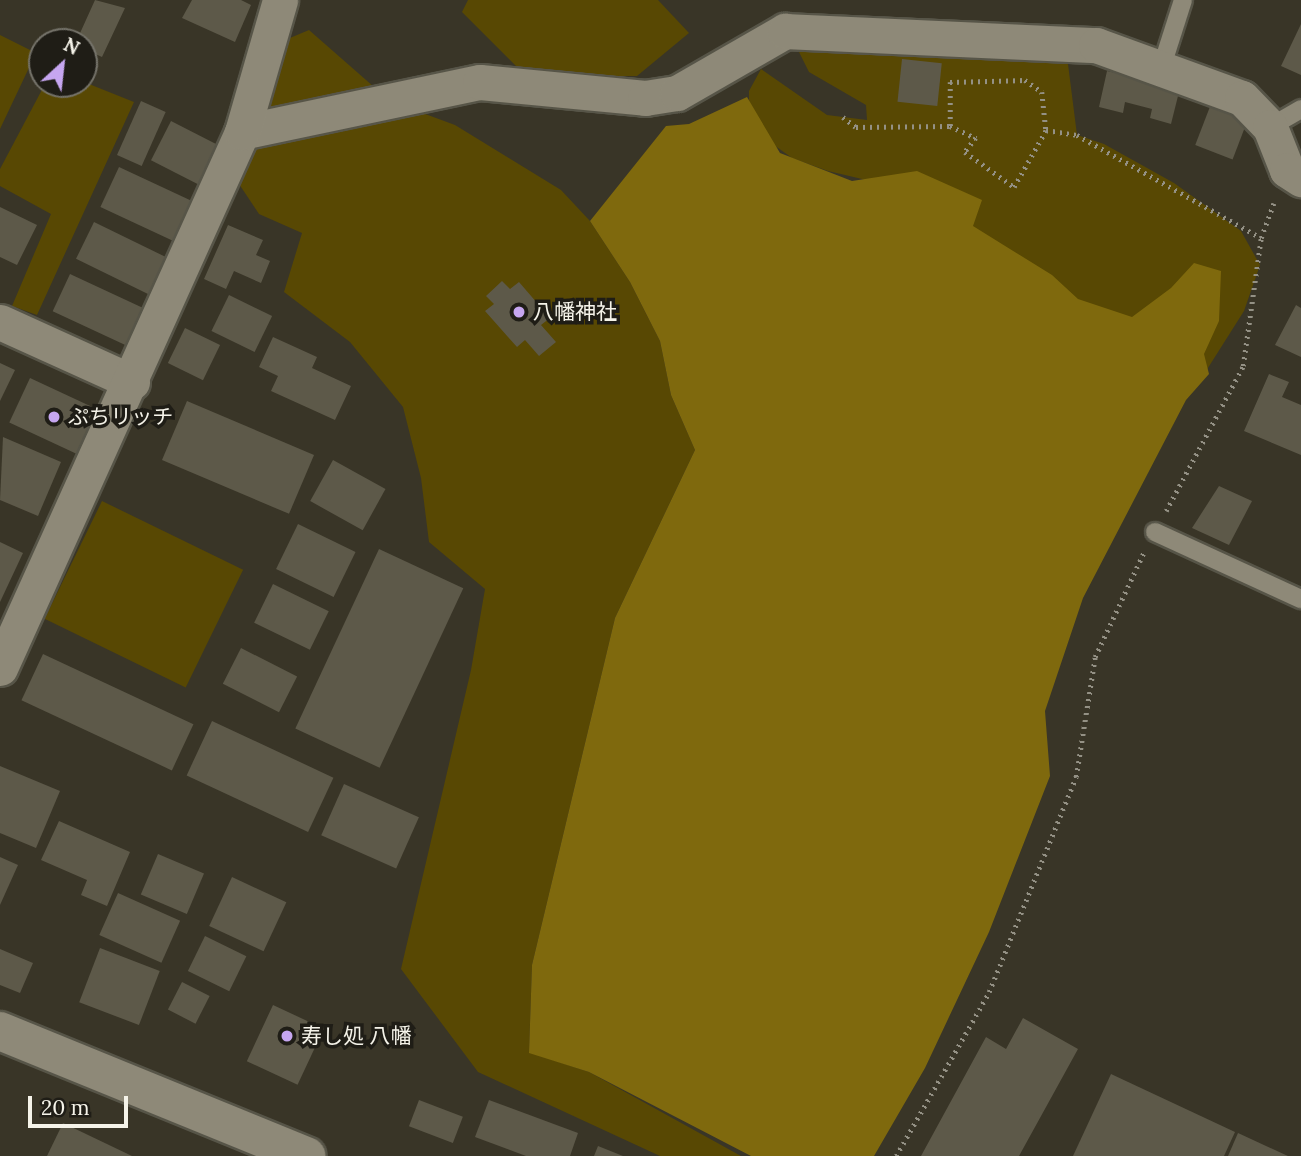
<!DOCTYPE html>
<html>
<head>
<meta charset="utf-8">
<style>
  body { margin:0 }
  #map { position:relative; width:1301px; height:1156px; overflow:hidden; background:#393527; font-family:Lora,"Noto Sans JP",serif }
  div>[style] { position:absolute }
  .green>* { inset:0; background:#584803; transform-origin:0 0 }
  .water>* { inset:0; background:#7f690d }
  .building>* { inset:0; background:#5d5949; transform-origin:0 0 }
  .path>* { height:4.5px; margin-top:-2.25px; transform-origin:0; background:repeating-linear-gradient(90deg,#949185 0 2px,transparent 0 7px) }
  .roads { filter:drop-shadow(2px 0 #575548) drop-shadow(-2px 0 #575548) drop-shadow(0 2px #575548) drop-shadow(0 -2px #575548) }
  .lane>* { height:18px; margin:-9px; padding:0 9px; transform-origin:9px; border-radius:9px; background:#8e8978 }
  .street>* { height:35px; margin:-17.5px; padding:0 17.5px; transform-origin:17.5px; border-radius:17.5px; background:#8e8978 }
  .secondary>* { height:38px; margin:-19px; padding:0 19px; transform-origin:19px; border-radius:19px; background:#8e8978 }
  .dots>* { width:19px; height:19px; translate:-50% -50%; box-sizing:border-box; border:4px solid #1f1d16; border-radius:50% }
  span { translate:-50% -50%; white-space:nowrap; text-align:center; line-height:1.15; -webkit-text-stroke:7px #1f1d16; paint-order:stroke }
  .poi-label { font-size:21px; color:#f5f3e9 }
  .left { translate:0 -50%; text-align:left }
  .north { position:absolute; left:28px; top:28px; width:70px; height:70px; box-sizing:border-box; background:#1f1d16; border:2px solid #75736a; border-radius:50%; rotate:27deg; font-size:19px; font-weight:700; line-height:28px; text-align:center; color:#f5f3e9 }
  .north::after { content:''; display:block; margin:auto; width:24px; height:32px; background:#c6a6f0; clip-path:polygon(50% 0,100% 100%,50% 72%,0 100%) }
  .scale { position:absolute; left:28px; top:1096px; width:100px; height:32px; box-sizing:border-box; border:4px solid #f5f3e9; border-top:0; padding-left:9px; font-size:21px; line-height:24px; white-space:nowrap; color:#f5f3e9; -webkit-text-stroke:5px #1f1d16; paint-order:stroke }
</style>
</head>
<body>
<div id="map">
  <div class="green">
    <i style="clip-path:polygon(468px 0,658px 0,689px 33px,637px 76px,527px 77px,462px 12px)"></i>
    <i style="clip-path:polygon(309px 30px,390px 101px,455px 125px,561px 190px,590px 221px,630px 282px,660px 341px,671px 395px,695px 450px,615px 618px,532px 965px,529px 1052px,589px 1072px,741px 1156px,660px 1156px,478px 1072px,401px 969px,471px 670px,485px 589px,429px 542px,421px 478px,403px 407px,350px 342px,284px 292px,302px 233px,259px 214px,227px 166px,278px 43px)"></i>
    <i style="clip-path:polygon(0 35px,36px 53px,0 129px)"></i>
    <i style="clip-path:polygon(794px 42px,1068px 64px,1077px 135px,1104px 144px,1174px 183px,1241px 231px,1260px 265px,1244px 311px,1194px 390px,896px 187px,828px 171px,792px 158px,774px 145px,749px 109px,749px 91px,761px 69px,827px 115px,867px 120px,866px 105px,809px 72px)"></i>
    <i style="clip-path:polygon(84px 82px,134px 102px,37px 315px,12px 306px,51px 214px,0 186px,0 169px,45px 84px)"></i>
    <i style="left:102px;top:501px;width:157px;height:131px;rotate:26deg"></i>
  </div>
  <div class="water">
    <i style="clip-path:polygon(747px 97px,780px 153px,852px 181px,917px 171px,982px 200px,973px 226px,1052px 275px,1078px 299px,1132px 317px,1171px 288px,1194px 263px,1221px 271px,1219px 321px,1204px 354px,1209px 374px,1186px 400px,1083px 598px,1045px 711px,1050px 776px,989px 932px,925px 1068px,874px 1156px,751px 1156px,589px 1072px,529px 1053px,532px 965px,615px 618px,695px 450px,671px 395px,660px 341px,630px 282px,590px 221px,666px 126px,689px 124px)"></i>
  </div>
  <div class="building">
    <i style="clip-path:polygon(95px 0,125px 8px,102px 57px,84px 49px,84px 42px,76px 42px)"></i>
    <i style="clip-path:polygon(192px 0,241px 0,251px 5px,235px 42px,182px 18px)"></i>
    <i style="clip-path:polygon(1301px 24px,1301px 75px,1281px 66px)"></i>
    <i style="left:902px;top:59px;width:40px;height:43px;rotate:6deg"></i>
    <i style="clip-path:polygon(1107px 71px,1180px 88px,1171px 124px,1150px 118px,1152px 109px,1125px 102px,1123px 113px,1099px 107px)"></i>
    <i style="left:141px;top:101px;width:27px;height:59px;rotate:24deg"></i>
    <i style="left:1211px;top:104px;width:40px;height:44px;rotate:21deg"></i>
    <i style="left:171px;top:121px;width:56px;height:44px;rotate:27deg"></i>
    <i style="left:119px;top:167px;width:87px;height:44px;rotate:25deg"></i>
    <i style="clip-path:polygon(0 207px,37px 225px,17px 265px,0 257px)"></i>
    <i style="left:94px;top:222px;width:88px;height:41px;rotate:26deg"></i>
    <i style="clip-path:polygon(228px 225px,263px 240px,256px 255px,270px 261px,261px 283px,234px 271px,226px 289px,204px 279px)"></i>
    <i style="left:70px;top:274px;width:89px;height:41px;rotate:25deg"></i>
    <i style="clip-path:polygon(502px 281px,510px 289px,519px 282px,550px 318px,541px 325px,556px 342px,539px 356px,525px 340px,517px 347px,485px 311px,494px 304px,486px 296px)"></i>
    <i style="left:229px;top:295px;width:48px;height:40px;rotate:26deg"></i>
    <i style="clip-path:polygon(1296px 305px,1301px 308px,1301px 357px,1275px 345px)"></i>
    <i style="left:185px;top:328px;width:39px;height:39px;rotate:26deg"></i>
    <i style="clip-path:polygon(273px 337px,317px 357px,312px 368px,351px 386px,335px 420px,271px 391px,278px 376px,259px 367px)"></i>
    <i style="clip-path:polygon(0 363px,15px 370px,0 401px)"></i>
    <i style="clip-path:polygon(1269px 374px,1289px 382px,1282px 397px,1301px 405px,1301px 455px,1244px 431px)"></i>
    <i style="left:30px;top:378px;width:77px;height:49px;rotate:25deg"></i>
    <i style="left:187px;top:401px;width:138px;height:64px;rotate:23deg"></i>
    <i style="clip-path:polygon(3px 437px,61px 462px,38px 516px,0 500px)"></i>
    <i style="left:333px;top:460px;width:60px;height:47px;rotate:29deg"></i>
    <i style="clip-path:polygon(1219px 486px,1252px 501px,1229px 545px,1192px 528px)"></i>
    <i style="left:298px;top:524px;width:64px;height:50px;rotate:26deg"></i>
    <i style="clip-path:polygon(0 542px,23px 553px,0 602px)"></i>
    <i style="left:379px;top:549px;width:93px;height:198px;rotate:25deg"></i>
    <i style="left:273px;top:584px;width:62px;height:43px;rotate:26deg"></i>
    <i style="left:241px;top:648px;width:63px;height:40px;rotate:27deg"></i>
    <i style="left:43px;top:654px;width:166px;height:51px;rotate:25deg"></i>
    <i style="left:212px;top:721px;width:134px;height:60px;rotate:25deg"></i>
    <i style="clip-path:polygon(0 766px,60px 791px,36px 848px,0 833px)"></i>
    <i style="left:344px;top:784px;width:82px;height:56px;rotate:24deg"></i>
    <i style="clip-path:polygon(59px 821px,130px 852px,107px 906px,81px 895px,87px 880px,41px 860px)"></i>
    <i style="left:158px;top:854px;width:50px;height:44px;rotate:23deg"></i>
    <i style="clip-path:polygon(0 857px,18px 865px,0 905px)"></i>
    <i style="left:232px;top:877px;width:60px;height:54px;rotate:25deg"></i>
    <i style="left:118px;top:893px;width:68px;height:46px;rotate:24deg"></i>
    <i style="left:205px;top:936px;width:46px;height:39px;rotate:26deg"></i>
    <i style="left:100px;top:948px;width:64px;height:58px;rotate:21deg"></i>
    <i style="clip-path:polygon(0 949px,33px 963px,20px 993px,0 985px)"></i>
    <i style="left:182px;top:982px;width:31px;height:31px;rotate:27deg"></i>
    <i style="left:273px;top:1005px;width:56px;height:62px;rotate:25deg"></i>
    <i style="clip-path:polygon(1023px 1018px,1078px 1049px,1019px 1156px,921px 1156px,986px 1037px,1006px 1049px)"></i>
    <i style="clip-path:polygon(1111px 1074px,1235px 1132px,1224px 1156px,1073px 1156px)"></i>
    <i style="left:419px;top:1100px;width:47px;height:28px;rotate:21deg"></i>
    <i style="clip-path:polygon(489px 1100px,578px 1133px,570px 1156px,526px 1156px,475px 1137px)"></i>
    <i style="clip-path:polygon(63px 1123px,132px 1156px,47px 1156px)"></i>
    <i style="clip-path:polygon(1238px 1133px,1288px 1156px,1228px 1156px)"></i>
    <i style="clip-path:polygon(598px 1146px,623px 1156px,594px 1156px)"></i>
  </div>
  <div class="path">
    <i style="left:843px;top:117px;width:16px;rotate:38deg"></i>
    <i style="left:856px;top:127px;width:94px;rotate:-0.6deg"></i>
    <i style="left:950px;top:126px;width:29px;rotate:25deg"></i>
    <i style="left:976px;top:138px;width:18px;rotate:128deg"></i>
    <i style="left:965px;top:152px;width:60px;rotate:35.5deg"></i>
    <i style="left:1014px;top:187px;width:65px;rotate:-60.7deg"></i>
    <i style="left:1046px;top:130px;width:31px;rotate:9deg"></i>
    <i style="left:1077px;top:135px;width:211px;rotate:29.2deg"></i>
    <i style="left:950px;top:126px;width:44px;rotate:-90deg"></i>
    <i style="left:950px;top:82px;width:75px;rotate:-1.5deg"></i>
    <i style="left:1025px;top:80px;width:21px;rotate:35deg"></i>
    <i style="left:1042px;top:92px;width:38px;rotate:84deg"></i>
    <i style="left:1166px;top:511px;width:164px;rotate:-62deg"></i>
    <i style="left:1243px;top:366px;width:129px;rotate:-82deg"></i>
    <i style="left:1261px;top:238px;width:37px;rotate:-70deg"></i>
    <i style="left:896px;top:1156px;width:189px;rotate:-60.4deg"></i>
    <i style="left:989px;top:992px;width:232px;rotate:-68deg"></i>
    <i style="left:1076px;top:777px;width:121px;rotate:-81deg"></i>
    <i style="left:1095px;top:657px;width:116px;rotate:-65deg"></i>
  </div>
  <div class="roads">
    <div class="lane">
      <i style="left:1161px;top:69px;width:72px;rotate:-72.3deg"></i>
      <i style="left:1270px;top:127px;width:36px;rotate:-30deg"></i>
      <i style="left:1155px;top:532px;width:161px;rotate:24.7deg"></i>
    </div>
    <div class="street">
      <i style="left:242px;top:132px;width:243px;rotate:-11.9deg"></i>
      <i style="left:480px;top:82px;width:166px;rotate:5.5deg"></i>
      <i style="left:645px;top:98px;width:32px;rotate:-9deg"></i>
      <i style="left:677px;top:93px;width:125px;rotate:-29.9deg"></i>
      <i style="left:785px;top:31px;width:311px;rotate:2.6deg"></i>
      <i style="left:1096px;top:45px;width:155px;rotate:20deg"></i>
      <i style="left:1242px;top:98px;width:40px;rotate:46deg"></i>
      <i style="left:1270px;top:127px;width:46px;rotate:68.4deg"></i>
      <i style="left:1287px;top:170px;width:17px;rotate:33deg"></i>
      <i style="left:0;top:322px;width:145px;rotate:24.4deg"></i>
      <i style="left:0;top:668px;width:588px;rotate:-65.7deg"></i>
      <i style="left:242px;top:132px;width:137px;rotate:-73.9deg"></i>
    </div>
    <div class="secondary">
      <i style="left:0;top:1031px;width:331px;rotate:22.2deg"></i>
    </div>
  </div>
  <div class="dots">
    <i style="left:519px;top:312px;background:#c6a6f0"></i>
    <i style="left:54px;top:417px;background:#c6a6f0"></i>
    <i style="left:287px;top:1036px;background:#c6a6f0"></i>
  </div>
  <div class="poi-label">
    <span class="left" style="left:533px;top:312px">八幡神社</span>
    <span class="left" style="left:68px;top:417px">ぷちリッチ</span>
    <span class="left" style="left:301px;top:1036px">寿し処 八幡</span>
  </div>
  <div class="north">N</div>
  <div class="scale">20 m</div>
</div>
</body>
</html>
